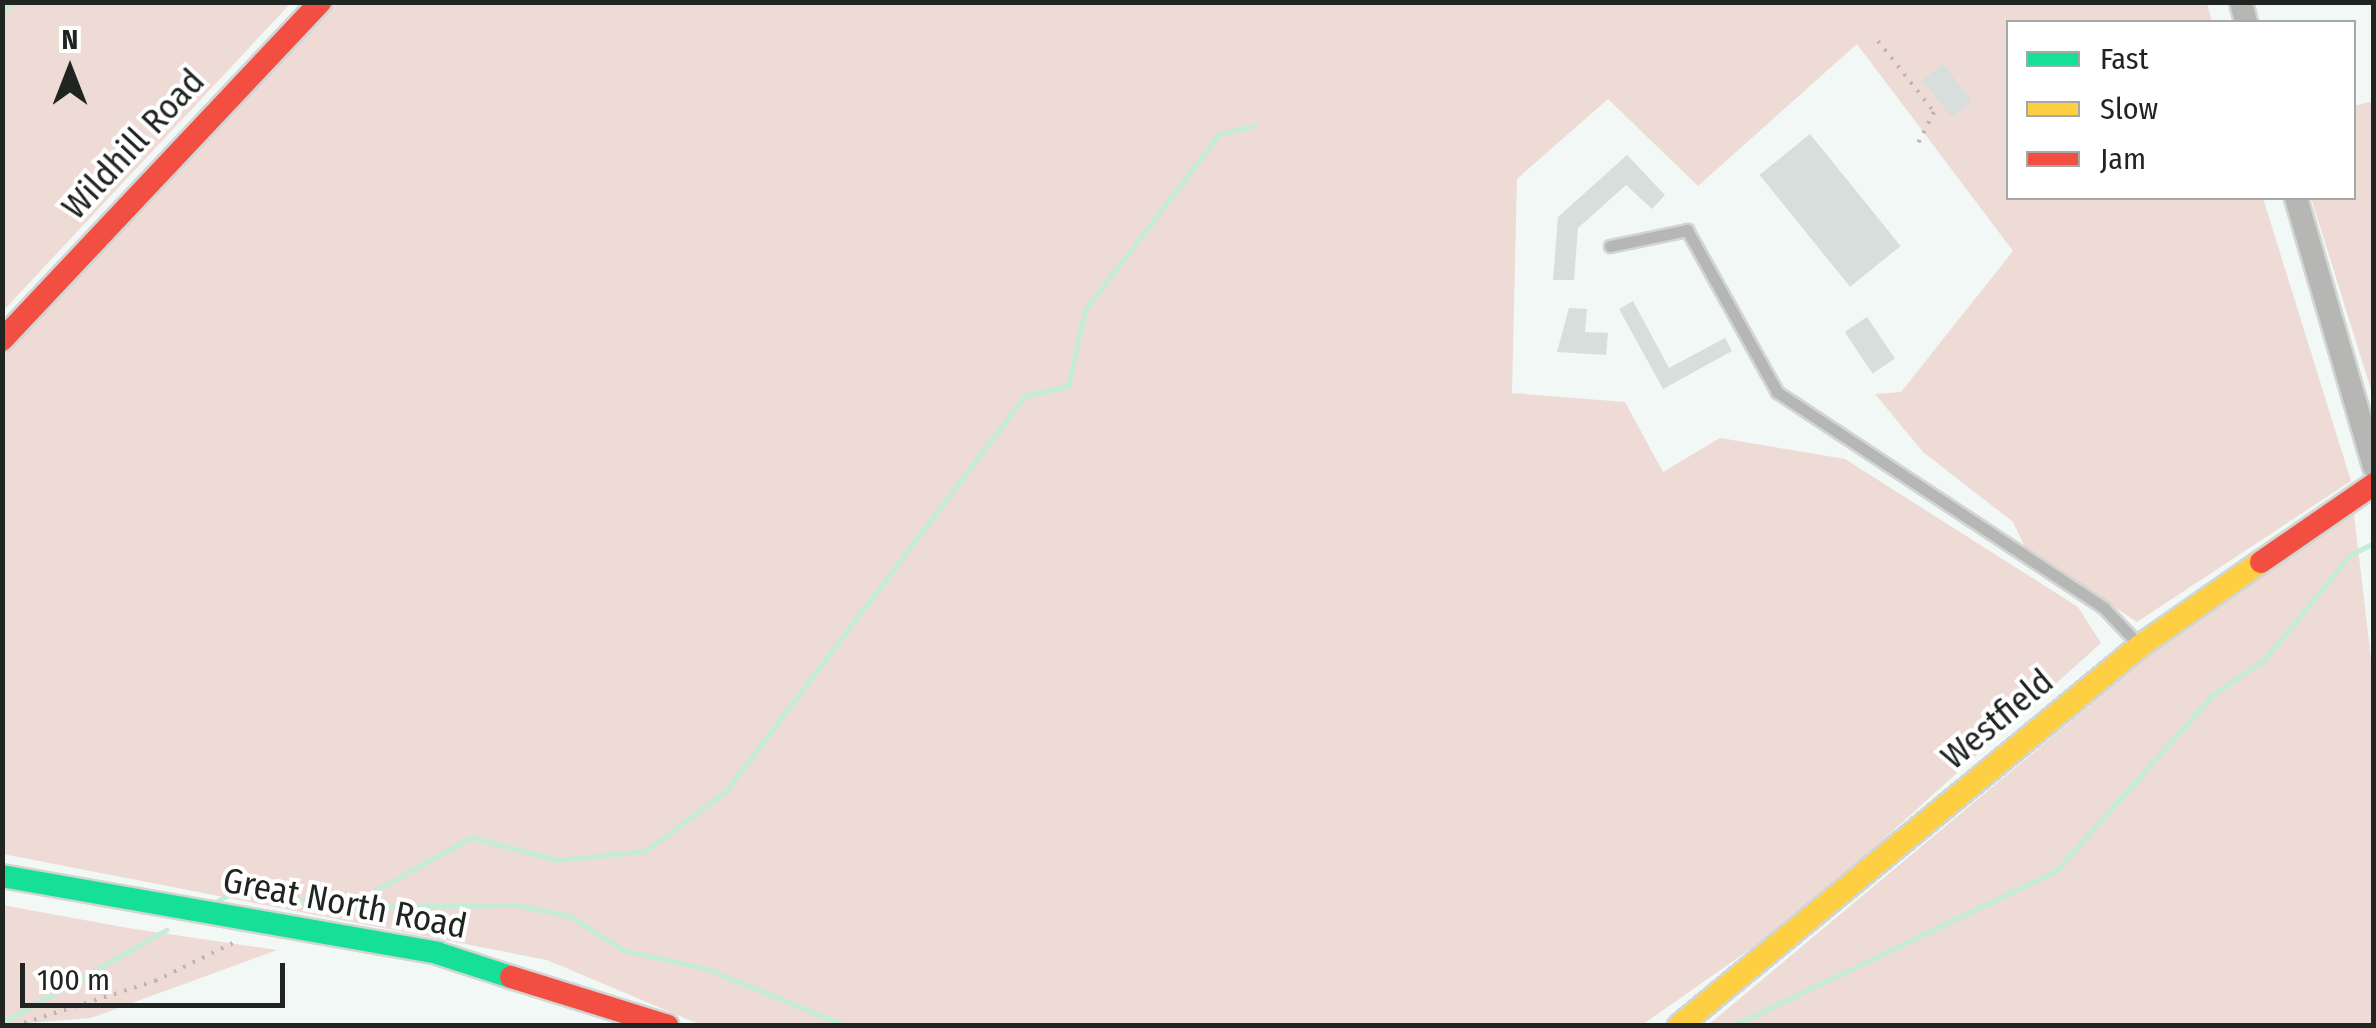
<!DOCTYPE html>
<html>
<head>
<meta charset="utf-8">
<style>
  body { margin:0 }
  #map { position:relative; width:2376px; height:1028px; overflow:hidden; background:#f2f8f5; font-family:"Fira Sans Condensed",sans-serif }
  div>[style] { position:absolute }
  .green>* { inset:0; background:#eedbd6 }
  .stream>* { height:5px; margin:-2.5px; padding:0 2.5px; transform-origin:2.5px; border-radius:2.5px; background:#c4ecd7 }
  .building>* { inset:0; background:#d8dedb; transform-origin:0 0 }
  .path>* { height:4px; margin-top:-2px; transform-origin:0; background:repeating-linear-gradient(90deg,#b6b7b5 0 2.5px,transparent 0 10.5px) }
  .roads { filter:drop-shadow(2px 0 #d1d5d3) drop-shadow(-2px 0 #d1d5d3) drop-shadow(0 2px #d1d5d3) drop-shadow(0 -2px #d1d5d3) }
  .lane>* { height:11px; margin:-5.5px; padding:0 5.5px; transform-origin:5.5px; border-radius:5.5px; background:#b6b6b4 }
  .street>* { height:22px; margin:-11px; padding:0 11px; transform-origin:11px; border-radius:11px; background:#b6b6b4 }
  .fast>* { height:22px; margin:-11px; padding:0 11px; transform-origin:11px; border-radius:11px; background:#16e098 }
  .slow>* { height:22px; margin:-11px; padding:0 11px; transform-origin:11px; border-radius:11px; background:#ffcf43 }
  .jam>* { height:22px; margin:-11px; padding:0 11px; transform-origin:11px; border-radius:11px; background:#f24e42 }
  span { translate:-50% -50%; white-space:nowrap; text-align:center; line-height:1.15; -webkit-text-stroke:8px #fff; paint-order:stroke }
  .street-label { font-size:35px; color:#202522 }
  .frame { position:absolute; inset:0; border:5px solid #202522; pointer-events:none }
  .legend { position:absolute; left:2006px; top:20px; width:350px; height:180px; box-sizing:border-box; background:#fff; border:2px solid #a6a8a7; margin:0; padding:12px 18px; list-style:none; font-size:30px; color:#202522 }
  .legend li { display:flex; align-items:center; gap:20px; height:50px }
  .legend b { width:50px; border:2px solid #a6a8a7 }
  .north { position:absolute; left:20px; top:20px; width:100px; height:100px; -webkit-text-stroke:8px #fff; paint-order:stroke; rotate:0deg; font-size:28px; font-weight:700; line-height:40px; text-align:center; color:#202522 }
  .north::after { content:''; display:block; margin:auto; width:35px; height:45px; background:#202522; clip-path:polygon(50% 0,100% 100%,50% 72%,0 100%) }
  .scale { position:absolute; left:20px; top:963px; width:265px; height:45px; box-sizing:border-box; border:5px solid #202522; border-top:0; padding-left:12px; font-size:30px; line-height:35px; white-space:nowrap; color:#202522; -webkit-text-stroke:8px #fff; paint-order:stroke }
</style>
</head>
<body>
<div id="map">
  <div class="green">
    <i style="clip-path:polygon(3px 2px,291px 3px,3px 311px,2px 3px)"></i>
    <i style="clip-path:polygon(336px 3px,2207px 3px,2212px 22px,2008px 22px,2008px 198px,2263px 198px,2351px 481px,2137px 622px,2025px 547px,2013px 522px,1923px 452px,1875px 394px,1901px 392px,2013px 251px,1857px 44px,1698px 186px,1608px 99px,1517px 179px,1512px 393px,1625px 402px,1663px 472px,1720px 438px,1845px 459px,2078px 607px,2101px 643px,1803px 912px,1642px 1025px,701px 1025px,547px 960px,3px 854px,3px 357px)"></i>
    <i style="clip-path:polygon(2373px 101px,2374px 101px,2373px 396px,2311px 198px,2354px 198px,2354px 106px)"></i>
    <i style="clip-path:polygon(2354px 514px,2374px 684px,2373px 1025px,1707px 1026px,2182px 628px)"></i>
    <i style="clip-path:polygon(2px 905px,128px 928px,277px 950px,91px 1018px,3px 1025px)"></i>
  </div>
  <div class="stream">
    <i style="left:2px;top:14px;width:16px;rotate:-47deg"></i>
    <i style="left:219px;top:900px;width:21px;rotate:-28deg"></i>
    <i style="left:238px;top:890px;width:109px;rotate:8.9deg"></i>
    <i style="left:346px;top:907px;width:169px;rotate:-0.7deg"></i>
    <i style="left:515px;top:905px;width:56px;rotate:11.3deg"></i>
    <i style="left:570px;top:916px;width:63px;rotate:32.7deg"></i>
    <i style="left:623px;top:950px;width:86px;rotate:12.7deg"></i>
    <i style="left:707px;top:969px;width:151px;rotate:22.2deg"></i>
    <i style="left:346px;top:907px;width:143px;rotate:-29.2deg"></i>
    <i style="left:471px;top:837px;width:89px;rotate:15deg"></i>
    <i style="left:557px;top:860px;width:88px;rotate:-5.8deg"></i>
    <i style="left:645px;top:851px;width:99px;rotate:-36.4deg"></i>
    <i style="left:725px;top:792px;width:497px;rotate:-52.9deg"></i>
    <i style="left:1025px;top:396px;width:44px;rotate:-13.1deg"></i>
    <i style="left:1068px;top:386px;width:78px;rotate:-77.4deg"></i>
    <i style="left:1085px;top:310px;width:221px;rotate:-52.7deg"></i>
    <i style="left:1219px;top:134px;width:36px;rotate:-13deg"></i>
    <i style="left:2px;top:1023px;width:189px;rotate:-29.6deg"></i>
    <i style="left:1732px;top:1026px;width:359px;rotate:-25.6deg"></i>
    <i style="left:2056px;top:871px;width:237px;rotate:-48.4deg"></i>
    <i style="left:2213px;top:694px;width:61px;rotate:-33.7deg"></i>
    <i style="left:2264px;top:660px;width:136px;rotate:-50.7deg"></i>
    <i style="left:2350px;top:555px;width:27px;rotate:-27deg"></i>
  </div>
  <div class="building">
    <i style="left:1943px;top:64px;width:47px;height:26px;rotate:52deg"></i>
    <i style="left:1810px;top:134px;width:144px;height:65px;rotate:51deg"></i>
    <i style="clip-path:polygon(1627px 155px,1665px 195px,1652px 209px,1626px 185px,1578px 228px,1574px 280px,1553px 280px,1558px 217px)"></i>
    <i style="clip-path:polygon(1633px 301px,1669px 368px,1725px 338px,1732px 351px,1663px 389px,1619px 309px)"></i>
    <i style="clip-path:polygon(1569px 308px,1587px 309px,1585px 332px,1608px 333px,1606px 355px,1557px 352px)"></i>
    <i style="left:1867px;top:317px;width:50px;height:27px;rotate:56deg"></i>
  </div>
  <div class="path">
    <i style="left:1878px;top:41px;width:90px;rotate:51.7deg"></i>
    <i style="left:1934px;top:112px;width:35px;rotate:117deg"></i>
    <i style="left:14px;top:1026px;width:148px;rotate:-17.7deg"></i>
    <i style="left:155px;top:981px;width:87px;rotate:-26deg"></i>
  </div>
  <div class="roads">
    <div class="lane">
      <i style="left:1610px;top:246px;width:79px;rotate:-11.7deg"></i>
      <i style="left:1687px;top:230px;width:185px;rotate:60.9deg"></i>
      <i style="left:1777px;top:392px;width:392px;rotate:33.4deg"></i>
      <i style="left:2104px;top:608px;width:52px;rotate:46.5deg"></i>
    </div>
    <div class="street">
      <i style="left:2241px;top:2px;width:21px;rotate:76deg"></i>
      <i style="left:2296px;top:198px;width:280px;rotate:73.8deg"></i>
    </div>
    <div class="fast">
      <i style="left:2px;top:876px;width:442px;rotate:10deg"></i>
      <i style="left:437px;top:953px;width:78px;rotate:18deg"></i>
    </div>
    <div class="slow">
      <i style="left:1679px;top:1026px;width:597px;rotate:-39.5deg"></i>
      <i style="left:2140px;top:646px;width:147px;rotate:-34.8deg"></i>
    </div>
    <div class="jam">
      <i style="left:2px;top:340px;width:464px;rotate:-46.7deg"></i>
      <i style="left:2261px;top:562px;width:137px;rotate:-34.6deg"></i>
      <i style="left:511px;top:977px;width:164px;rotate:17.3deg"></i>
    </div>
  </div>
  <div class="street-label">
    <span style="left:133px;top:144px;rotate:-47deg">Wildhill Road</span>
    <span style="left:1997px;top:719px;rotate:-40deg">Westfield</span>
    <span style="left:345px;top:903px;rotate:11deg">Great North Road</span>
  </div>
  <div class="frame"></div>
  <ul class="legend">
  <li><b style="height:12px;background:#16e098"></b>Fast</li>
  <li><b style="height:12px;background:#ffcf43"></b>Slow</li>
  <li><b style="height:12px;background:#f24e42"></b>Jam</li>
  </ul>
  <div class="north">N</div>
  <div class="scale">100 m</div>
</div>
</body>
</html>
